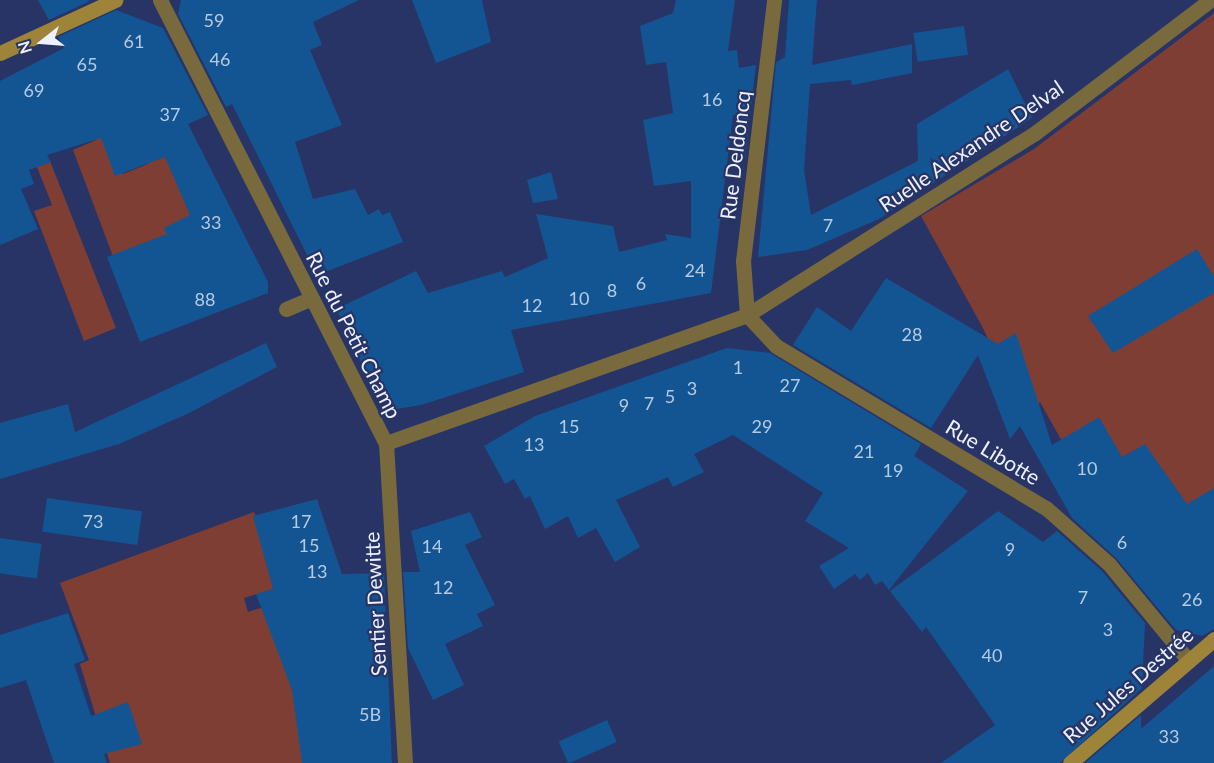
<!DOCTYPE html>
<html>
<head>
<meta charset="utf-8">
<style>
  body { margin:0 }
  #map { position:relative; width:1214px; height:763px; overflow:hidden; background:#283466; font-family:Lato,sans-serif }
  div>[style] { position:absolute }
  .green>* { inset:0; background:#7f3e33 }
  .building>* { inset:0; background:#135592; transform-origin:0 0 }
  .lane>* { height:15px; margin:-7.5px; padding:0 7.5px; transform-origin:7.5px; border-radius:7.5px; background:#796a3d }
  .street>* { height:15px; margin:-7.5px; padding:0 7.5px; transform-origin:7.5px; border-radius:7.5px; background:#796a3d }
  .secondary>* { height:15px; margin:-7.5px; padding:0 7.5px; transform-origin:7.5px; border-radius:7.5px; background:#9d8438 }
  span { translate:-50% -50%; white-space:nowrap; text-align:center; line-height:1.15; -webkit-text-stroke:4.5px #283466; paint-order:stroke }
  .number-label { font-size:18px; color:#b6cae3 }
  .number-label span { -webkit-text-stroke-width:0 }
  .street-label { font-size:21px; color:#edf1fe }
  .north { position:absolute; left:12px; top:12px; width:60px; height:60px; -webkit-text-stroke:4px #283466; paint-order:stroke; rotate:253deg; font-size:16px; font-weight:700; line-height:24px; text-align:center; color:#edf1fe }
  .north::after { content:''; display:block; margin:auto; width:21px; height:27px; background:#edf1fe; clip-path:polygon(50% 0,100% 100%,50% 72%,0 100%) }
</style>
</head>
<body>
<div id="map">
  <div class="green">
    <i style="clip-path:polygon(1214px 13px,1214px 539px,1072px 459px,1040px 402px,1024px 419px,983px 328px,921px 216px,1034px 149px)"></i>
    <i style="clip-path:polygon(91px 83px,123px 174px,148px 164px,134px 127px,157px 117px,201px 211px,137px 320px,73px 150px,96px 140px,77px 90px)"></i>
    <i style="clip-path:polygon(50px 161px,116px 328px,84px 341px,34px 211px,52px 205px,37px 167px)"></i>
    <i style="clip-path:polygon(254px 512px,287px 585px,244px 598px,248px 612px,267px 606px,285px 645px,305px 763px,110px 763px,80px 664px,89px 660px,60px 583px)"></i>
  </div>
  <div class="building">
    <i style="clip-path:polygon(38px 0,87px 0,90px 1px,49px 20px)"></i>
    <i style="clip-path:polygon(181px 0,359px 0,313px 22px,322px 45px,310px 50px,342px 125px,295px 142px,313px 199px,355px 189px,368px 215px,379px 209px,382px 215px,390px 212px,403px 242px,317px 275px,232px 104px,226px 107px,178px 14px)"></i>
    <i style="clip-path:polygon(412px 0,482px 0,491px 42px,436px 63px)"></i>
    <i style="clip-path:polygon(676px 0,735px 0,728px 51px,737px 50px,739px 68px,756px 65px,745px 160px,740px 115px,733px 115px,711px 293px,511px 330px,524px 372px,421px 405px,384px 411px,336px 309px,416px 271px,428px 293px,502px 271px,505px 277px,548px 258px,536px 214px,613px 226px,619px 252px,667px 240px,665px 234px,691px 238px,691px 181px,654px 186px,643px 120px,673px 113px,666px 62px,646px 65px,640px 26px,673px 13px)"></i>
    <i style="clip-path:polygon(789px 0,817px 0,812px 65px,912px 44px,912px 73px,852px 85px,851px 80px,810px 84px,804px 170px,811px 215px,918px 161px,917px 124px,1008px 69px,1032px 118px,879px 219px,807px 250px,758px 257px,776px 62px,785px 57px)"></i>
    <i style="clip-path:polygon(116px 10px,163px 28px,208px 115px,188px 124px,268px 282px,268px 293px,140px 342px,107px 257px,167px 234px,164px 228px,190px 215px,165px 157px,115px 176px,101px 138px,47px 155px,51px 162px,29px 170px,34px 184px,21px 189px,38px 229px,0 245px,0 81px,64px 48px,58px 37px)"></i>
    <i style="left:964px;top:26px;width:29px;height:51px;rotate:82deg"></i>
    <i style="clip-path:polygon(551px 172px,558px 199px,533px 203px,527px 180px)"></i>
    <i style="clip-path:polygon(1197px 249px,1214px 277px,1214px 293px,1113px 353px,1088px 316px)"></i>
    <i style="clip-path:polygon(886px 278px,998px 344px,1016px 333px,1052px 445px,1099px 417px,1122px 457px,1145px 444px,1187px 504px,1214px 488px,1214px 629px,1202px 636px,1176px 630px,1116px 558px,1072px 518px,1020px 426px,1010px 439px,978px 355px,931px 428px,793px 345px,817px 307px,851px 331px)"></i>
    <i style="clip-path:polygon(266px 343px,277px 367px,187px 414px,119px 444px,0 479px,0 423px,68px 404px,75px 432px)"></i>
    <i style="clip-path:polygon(727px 348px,770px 353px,921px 444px,914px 456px,968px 491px,889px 590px,882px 581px,875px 585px,868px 573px,860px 580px,855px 574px,834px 589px,819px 566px,849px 548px,805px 521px,823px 493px,733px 435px,694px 454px,704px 472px,673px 487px,668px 477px,616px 500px,640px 547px,615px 562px,596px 528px,578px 538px,568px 516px,545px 529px,530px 496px,525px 499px,514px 479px,505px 484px,484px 446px,535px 416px)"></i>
    <i style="left:47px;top:498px;width:96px;height:34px;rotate:8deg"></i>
    <i style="clip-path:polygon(317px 499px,342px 574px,384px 573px,392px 763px,302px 763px,292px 690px,256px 594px,273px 589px,253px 516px)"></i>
    <i style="clip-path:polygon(998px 511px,1043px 542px,1057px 531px,1102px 571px,1145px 623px,1142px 688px,1060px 763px,941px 763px,995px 725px,926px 627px,922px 632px,890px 591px)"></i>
    <i style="clip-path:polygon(470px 512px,482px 537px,465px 545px,495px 605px,477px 614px,483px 626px,445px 644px,464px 685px,433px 700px,408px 648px,403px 572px,420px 572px,411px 531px)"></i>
    <i style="left:0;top:538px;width:42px;height:35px;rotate:8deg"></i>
    <i style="clip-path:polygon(68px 613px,85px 660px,74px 664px,91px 716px,128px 702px,142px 744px,104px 754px,107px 763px,54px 763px,26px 680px,0 688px,0 635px)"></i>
    <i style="clip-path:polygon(1214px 666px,1214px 763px,1085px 763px,1141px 715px,1141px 729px)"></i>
    <i style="left:607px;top:720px;width:24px;height:53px;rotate:66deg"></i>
  </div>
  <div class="lane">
    <i style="left:286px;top:309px;width:28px;rotate:-23deg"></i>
  </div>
  <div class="street">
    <i style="left:160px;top:0;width:497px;rotate:63deg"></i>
    <i style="left:386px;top:443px;width:383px;rotate:-19.5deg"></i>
    <i style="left:747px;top:315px;width:341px;rotate:-32.3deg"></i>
    <i style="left:1035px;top:133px;width:220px;rotate:-37.2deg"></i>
    <i style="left:747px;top:315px;width:42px;rotate:46.9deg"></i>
    <i style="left:776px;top:346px;width:315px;rotate:31deg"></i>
    <i style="left:1046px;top:508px;width:84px;rotate:41.6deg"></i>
    <i style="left:1109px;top:564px;width:124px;rotate:50.5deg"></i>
    <i style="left:747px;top:315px;width:54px;rotate:-94.2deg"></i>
    <i style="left:743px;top:261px;width:263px;rotate:-83.2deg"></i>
    <i style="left:386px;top:443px;width:321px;rotate:86.6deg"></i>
  </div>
  <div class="secondary">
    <i style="left:0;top:53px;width:127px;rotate:-24.7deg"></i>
    <i style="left:1070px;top:763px;width:190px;rotate:-40.7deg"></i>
  </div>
  <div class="number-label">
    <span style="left:214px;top:20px">59</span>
    <span style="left:134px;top:41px">61</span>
    <span style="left:220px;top:59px">46</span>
    <span style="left:87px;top:64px">65</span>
    <span style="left:34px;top:90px">69</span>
    <span style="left:712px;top:99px">16</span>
    <span style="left:170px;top:114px">37</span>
    <span style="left:211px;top:222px">33</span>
    <span style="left:828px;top:225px">7</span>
    <span style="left:695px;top:270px">24</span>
    <span style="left:641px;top:283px">6</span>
    <span style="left:612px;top:290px">8</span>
    <span style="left:579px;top:298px">10</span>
    <span style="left:205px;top:299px">88</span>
    <span style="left:532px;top:305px">12</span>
    <span style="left:912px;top:334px">28</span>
    <span style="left:738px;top:367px">1</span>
    <span style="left:790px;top:385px">27</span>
    <span style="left:692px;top:388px">3</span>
    <span style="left:670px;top:396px">5</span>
    <span style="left:649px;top:403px">7</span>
    <span style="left:624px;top:405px">9</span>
    <span style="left:569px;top:426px">15</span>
    <span style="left:762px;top:426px">29</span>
    <span style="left:534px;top:444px">13</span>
    <span style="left:864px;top:451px">21</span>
    <span style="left:1087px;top:468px">10</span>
    <span style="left:893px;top:470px">19</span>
    <span style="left:93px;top:521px">73</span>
    <span style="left:301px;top:521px">17</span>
    <span style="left:1122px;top:542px">6</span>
    <span style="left:309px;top:545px">15</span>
    <span style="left:432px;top:546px">14</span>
    <span style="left:1010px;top:549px">9</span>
    <span style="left:317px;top:571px">13</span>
    <span style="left:443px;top:587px">12</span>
    <span style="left:1083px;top:597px">7</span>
    <span style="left:1192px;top:599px">26</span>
    <span style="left:1108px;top:629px">3</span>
    <span style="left:992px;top:655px">40</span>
    <span style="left:370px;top:714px">5B</span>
    <span style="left:1169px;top:736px">33</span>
  </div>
  <div class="street-label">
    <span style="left:971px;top:146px;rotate:-34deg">Ruelle Alexandre Delval</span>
    <span style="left:735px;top:155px;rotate:-83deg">Rue Deldoncq</span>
    <span style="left:354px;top:335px;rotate:63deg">Rue du Petit Champ</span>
    <span style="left:993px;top:452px;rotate:31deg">Rue Libotte</span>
    <span style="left:375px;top:604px;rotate:-93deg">Sentier Dewitte</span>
    <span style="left:1128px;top:685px;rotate:-41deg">Rue Jules Destrée</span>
  </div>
  <div class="north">N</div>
</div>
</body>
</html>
